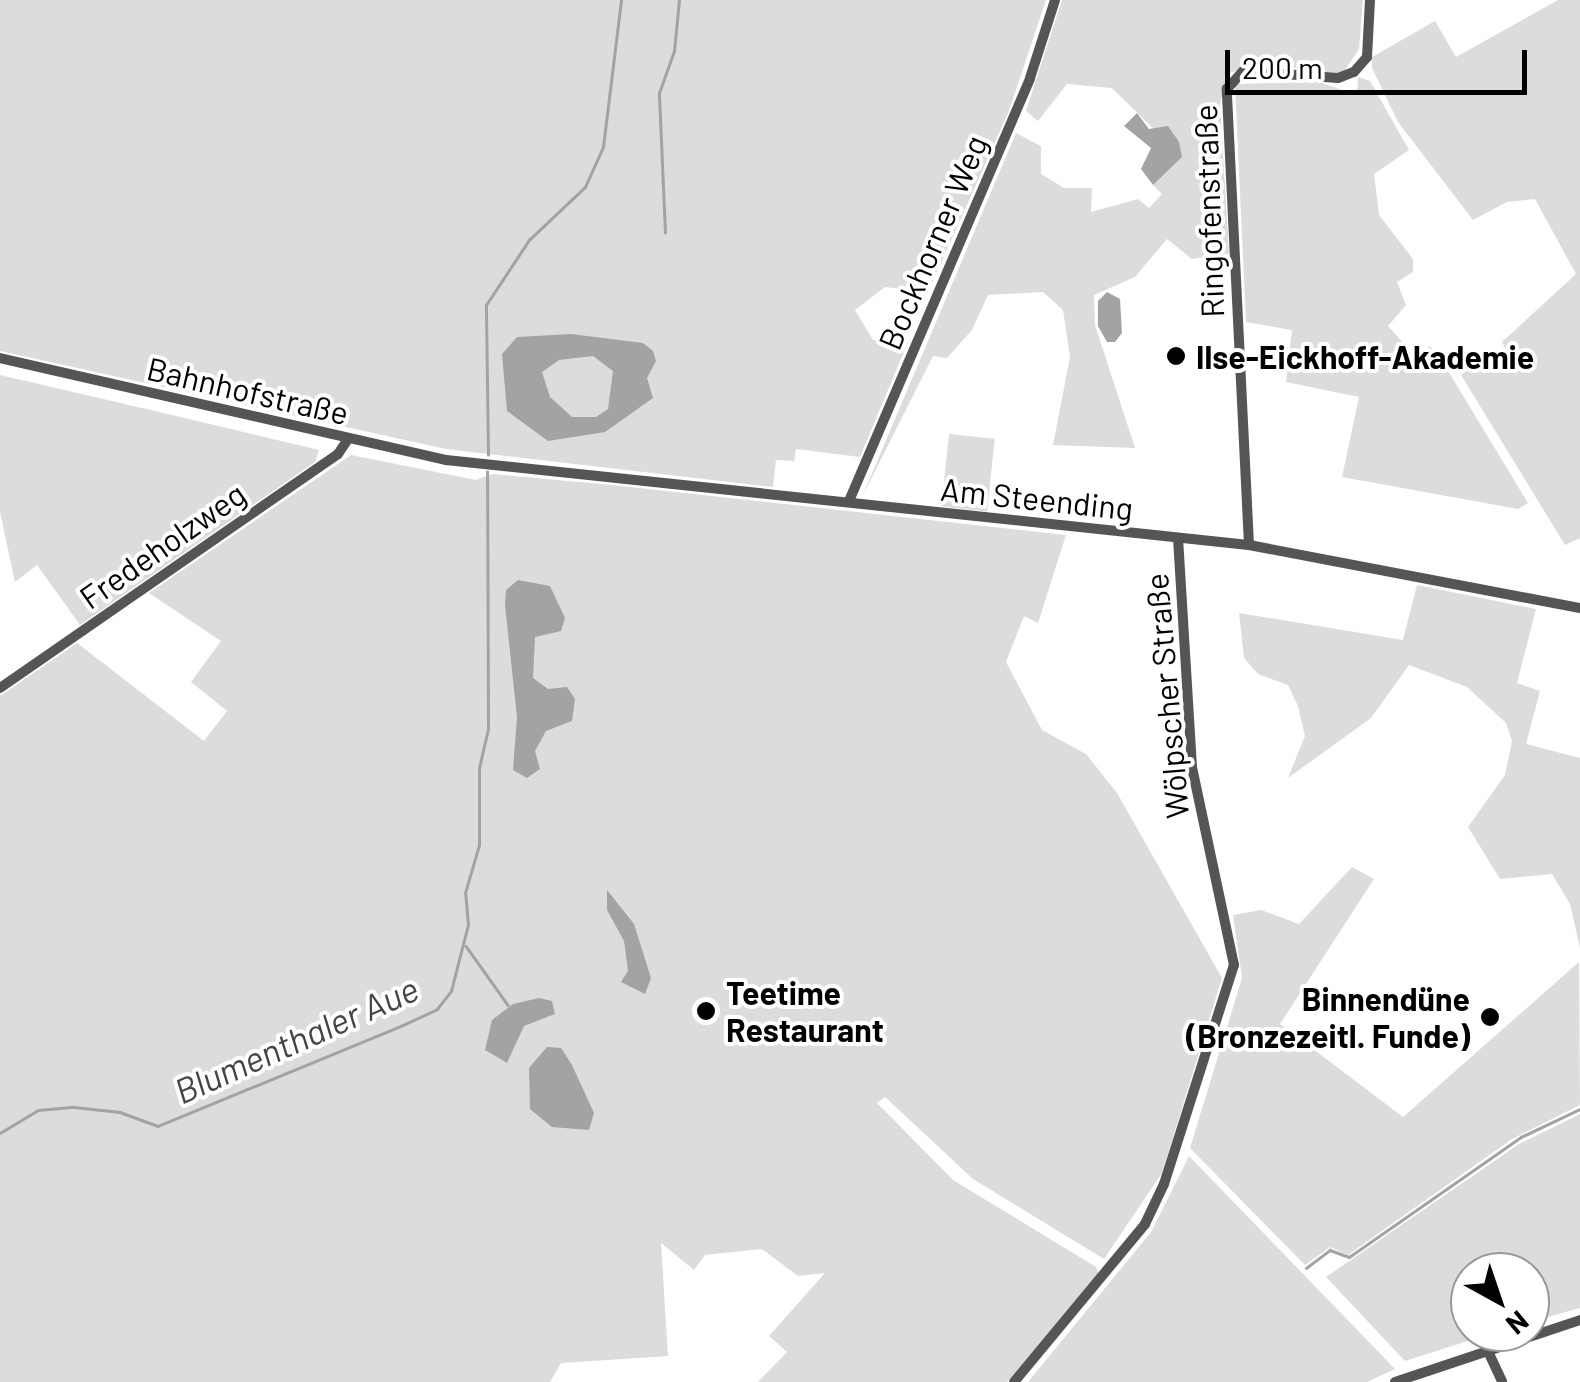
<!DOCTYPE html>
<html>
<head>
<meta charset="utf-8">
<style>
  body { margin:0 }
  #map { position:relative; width:1580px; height:1382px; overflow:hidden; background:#fff; font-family:Barlow,sans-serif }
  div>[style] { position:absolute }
  .green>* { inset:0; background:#dcdcdc; transform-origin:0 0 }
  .water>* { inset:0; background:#a3a3a3 }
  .stream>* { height:2.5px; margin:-1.25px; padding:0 1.25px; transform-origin:1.25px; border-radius:1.25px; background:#a3a3a3 }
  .minor>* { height:10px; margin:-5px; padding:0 5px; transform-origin:5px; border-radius:5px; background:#555 }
  .dots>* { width:28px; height:28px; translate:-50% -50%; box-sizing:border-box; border:5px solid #fff; border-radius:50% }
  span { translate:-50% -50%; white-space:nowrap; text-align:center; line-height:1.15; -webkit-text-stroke:8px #fff; paint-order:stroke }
  .street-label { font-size:32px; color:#000 }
  .poi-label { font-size:32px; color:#000; font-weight:700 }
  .left { translate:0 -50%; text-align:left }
  .right { translate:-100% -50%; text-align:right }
  .water-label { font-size:35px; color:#444; font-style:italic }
  .north { position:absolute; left:1450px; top:1252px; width:100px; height:100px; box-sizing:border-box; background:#fff; border:2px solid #999; border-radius:50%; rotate:140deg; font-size:28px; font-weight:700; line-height:40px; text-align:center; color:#000 }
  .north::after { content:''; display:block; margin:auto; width:35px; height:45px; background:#000; clip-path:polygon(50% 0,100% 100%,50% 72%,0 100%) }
  .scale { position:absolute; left:1225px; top:50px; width:302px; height:45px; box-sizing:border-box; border:5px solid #000; border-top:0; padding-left:12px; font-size:30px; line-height:35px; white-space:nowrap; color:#000; -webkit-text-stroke:8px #fff; paint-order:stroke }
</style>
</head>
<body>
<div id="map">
  <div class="green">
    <i style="clip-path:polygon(0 0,1046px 0,1009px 111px,928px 292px,885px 287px,855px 310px,873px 340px,908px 342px,860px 457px,796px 449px,794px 461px,776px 460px,773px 487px,446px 449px,0 351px)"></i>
    <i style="clip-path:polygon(1062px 0,1363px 0,1359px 49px,1345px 70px,1332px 74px,1267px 63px,1229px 73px,1220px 103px,1229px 254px,1192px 259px,1167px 239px,1135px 277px,1094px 295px,1095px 325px,1135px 448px,1053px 445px,1070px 357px,1063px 310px,1043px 292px,988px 295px,972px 330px,947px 358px,933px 356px,862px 497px,1016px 133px,1041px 146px,1041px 174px,1064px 188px,1092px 188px,1091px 212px,1138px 199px,1149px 208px,1162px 194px,1153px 185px,1182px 157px,1112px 88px,1067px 84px,1038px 121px,1026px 111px)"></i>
    <i style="clip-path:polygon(1558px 0,1580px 0,1580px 538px,1565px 545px,1461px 375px,1479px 361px,1495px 373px,1513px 364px,1502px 342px,1576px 274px,1535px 199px,1507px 202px,1473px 220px,1398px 122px,1372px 68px,1372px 57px,1435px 21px,1456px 57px)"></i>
    <i style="clip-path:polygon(1358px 77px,1370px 81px,1409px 150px,1374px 174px,1379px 215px,1413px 259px,1413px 272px,1397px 282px,1406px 305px,1388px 326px,1414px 355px,1430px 346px,1445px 366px,1528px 503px,1518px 509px,1342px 477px,1359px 397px,1286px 382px,1292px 330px,1246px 322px,1235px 84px,1319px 82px,1357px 95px)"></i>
    <i style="clip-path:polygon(0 375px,172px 415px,319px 450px,315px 462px,80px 625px,37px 565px,15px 582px,0 512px)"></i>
    <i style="left:949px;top:434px;width:46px;height:73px;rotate:6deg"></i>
    <i style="clip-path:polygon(351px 455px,476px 480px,493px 474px,612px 485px,1066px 535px,1038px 623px,1024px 616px,1006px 662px,1042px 730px,1086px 754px,1117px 793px,1222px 978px,1162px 1173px,1104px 1259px,973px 1179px,885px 1097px,877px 1103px,953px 1180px,1096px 1267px,1099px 1275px,1007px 1382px,758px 1382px,787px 1352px,769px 1336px,825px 1273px,798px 1276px,762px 1249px,705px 1255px,694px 1270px,661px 1243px,668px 1356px,561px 1363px,550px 1382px,0 1382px,0 696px,77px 643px,204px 741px,227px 711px,191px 682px,221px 641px,149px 593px)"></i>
    <i style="clip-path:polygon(1417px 585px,1536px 609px,1517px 683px,1540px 691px,1526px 744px,1580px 758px,1580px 948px,1570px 904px,1552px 874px,1500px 879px,1468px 827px,1505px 775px,1512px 741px,1506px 723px,1467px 687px,1409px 665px,1371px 718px,1288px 778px,1305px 736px,1298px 706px,1288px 685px,1258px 674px,1244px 658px,1239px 613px,1403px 640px)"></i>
    <i style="clip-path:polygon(1352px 867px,1374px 879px,1280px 1024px,1403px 1117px,1579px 962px,1580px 1105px,1512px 1139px,1348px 1255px,1330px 1247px,1305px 1265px,1190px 1148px,1242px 978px,1233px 915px,1261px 910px,1299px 924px)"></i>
    <i style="clip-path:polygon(1580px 1114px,1580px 1308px,1530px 1322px,1530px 1272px,1470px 1272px,1470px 1332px,1496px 1332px,1405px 1361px,1326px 1277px,1519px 1144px)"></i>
    <i style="clip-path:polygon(1189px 1156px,1395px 1369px,1367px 1382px,1028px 1382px,1151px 1232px)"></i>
  </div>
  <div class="water">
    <i style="clip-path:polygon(1137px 113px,1149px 129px,1168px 126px,1179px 142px,1182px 157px,1153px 185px,1141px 169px,1151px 148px,1124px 126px)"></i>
    <i style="clip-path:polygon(1107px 292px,1120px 299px,1122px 333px,1115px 342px,1107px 342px,1098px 326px,1098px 301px)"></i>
    <i style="clip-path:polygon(evenodd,571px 334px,643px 343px,653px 351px,656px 361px,647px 378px,653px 398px,605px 432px,548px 441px,507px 411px,502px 354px,517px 337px,571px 334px,593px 356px,613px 371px,608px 409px,596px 417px,572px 417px,550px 397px,542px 372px,559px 360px,593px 356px)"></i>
    <i style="clip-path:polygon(518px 580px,550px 586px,565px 618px,561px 631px,535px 637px,533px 678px,548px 689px,567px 687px,575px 699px,572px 721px,546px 731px,535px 751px,540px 769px,527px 778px,513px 770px,517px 717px,505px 605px,506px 590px)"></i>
    <i style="clip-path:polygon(607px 890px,634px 924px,651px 978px,645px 994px,621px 982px,628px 971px,624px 941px,607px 910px)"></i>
    <i style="clip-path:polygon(539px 998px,552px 1001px,555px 1014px,524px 1026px,507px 1063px,485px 1050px,492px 1020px,513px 1004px)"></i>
    <i style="clip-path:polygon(547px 1047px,561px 1048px,572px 1065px,594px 1113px,589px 1130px,552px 1127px,530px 1109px,529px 1068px)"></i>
  </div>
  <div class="stream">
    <i style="left:665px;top:233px;width:140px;rotate:-92.5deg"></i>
    <i style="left:659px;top:93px;width:45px;rotate:-70.3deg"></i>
    <i style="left:674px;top:51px;width:51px;rotate:-84.4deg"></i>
    <i style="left:488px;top:455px;width:150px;rotate:-90.8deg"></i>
    <i style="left:486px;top:305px;width:78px;rotate:-56.5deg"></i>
    <i style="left:529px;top:240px;width:77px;rotate:-43.4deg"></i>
    <i style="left:585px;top:187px;width:44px;rotate:-65.8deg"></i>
    <i style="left:603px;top:147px;width:148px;rotate:-83deg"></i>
    <i style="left:466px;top:946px;width:72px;rotate:54.6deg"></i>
    <i style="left:0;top:1133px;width:44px;rotate:-31.2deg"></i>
    <i style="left:38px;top:1110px;width:36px;rotate:-5deg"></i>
    <i style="left:74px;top:1107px;width:46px;rotate:6.2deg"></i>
    <i style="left:120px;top:1112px;width:40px;rotate:20.2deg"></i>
    <i style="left:158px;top:1126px;width:263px;rotate:-22.4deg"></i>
    <i style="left:401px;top:1026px;width:40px;rotate:-25deg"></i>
    <i style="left:437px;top:1009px;width:23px;rotate:-52deg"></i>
    <i style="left:451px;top:991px;width:68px;rotate:-75.6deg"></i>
    <i style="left:468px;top:925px;width:32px;rotate:-95deg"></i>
    <i style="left:465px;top:893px;width:50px;rotate:-73.7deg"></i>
    <i style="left:479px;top:845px;width:77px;rotate:-90deg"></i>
    <i style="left:479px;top:768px;width:40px;rotate:-77deg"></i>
    <i style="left:488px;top:729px;width:257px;rotate:-90.2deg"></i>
    <i style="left:1306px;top:1268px;width:30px;rotate:-37deg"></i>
    <i style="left:1330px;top:1250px;width:20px;rotate:20deg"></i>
    <i style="left:1349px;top:1257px;width:210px;rotate:-34.9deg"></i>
    <i style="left:1521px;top:1137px;width:65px;rotate:-25.4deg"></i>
  </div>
  <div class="minor">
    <i style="left:0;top:358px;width:458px;rotate:12.9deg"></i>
    <i style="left:446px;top:460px;width:807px;rotate:6.04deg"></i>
    <i style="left:1249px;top:545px;width:337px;rotate:10.8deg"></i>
    <i style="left:849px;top:501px;width:460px;rotate:-66.8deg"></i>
    <i style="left:1030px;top:78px;width:82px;rotate:-72.2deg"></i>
    <i style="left:1249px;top:545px;width:457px;rotate:-92.8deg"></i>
    <i style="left:1227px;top:89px;width:24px;rotate:-48deg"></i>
    <i style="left:1243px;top:71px;width:95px;rotate:4.2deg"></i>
    <i style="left:1338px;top:78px;width:17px;rotate:-21deg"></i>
    <i style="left:1354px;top:72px;width:20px;rotate:-49deg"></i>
    <i style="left:1367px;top:57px;width:57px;rotate:-87deg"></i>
    <i style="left:0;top:688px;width:411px;rotate:-34.7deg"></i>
    <i style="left:338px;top:454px;width:18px;rotate:-56deg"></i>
    <i style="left:1486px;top:1347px;width:38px;rotate:65deg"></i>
    <i style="left:1014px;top:1382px;width:205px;rotate:-50.3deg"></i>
    <i style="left:1145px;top:1224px;width:44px;rotate:-64.6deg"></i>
    <i style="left:1164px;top:1184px;width:230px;rotate:-72.3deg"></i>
    <i style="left:1234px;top:965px;width:202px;rotate:-102deg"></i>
    <i style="left:1192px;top:767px;width:229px;rotate:-93.5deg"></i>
    <i style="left:1395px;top:1382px;width:195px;rotate:-18.5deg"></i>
  </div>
  <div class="dots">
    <i style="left:1176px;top:356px;background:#000"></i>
    <i style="left:706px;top:1011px;background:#000"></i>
    <i style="left:1490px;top:1017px;background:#000"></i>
  </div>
  <div class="street-label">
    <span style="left:1208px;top:211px;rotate:-92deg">Ringofenstraße</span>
    <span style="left:932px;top:242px;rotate:-67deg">Bockhorner Weg</span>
    <span style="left:248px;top:390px;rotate:13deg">Bahnhofstraße</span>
    <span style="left:1037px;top:498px;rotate:6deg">Am Steending</span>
    <span style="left:162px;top:545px;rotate:-35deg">Fredeholzweg</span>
    <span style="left:1166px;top:696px;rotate:-95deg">Wölpscher Straße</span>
  </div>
  <div class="poi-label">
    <span class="left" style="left:1196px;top:356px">Ilse-Eickhoff-Akademie</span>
    <span class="left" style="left:726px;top:1011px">Teetime<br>Restaurant</span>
    <span class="right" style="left:1470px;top:1017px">Binnendüne<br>(Bronzezeitl. Funde)</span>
  </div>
  <div class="water-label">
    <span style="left:296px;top:1039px;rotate:-24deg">Blumenthaler Aue</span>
  </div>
  <div class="north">N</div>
  <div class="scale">200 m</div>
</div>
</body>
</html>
